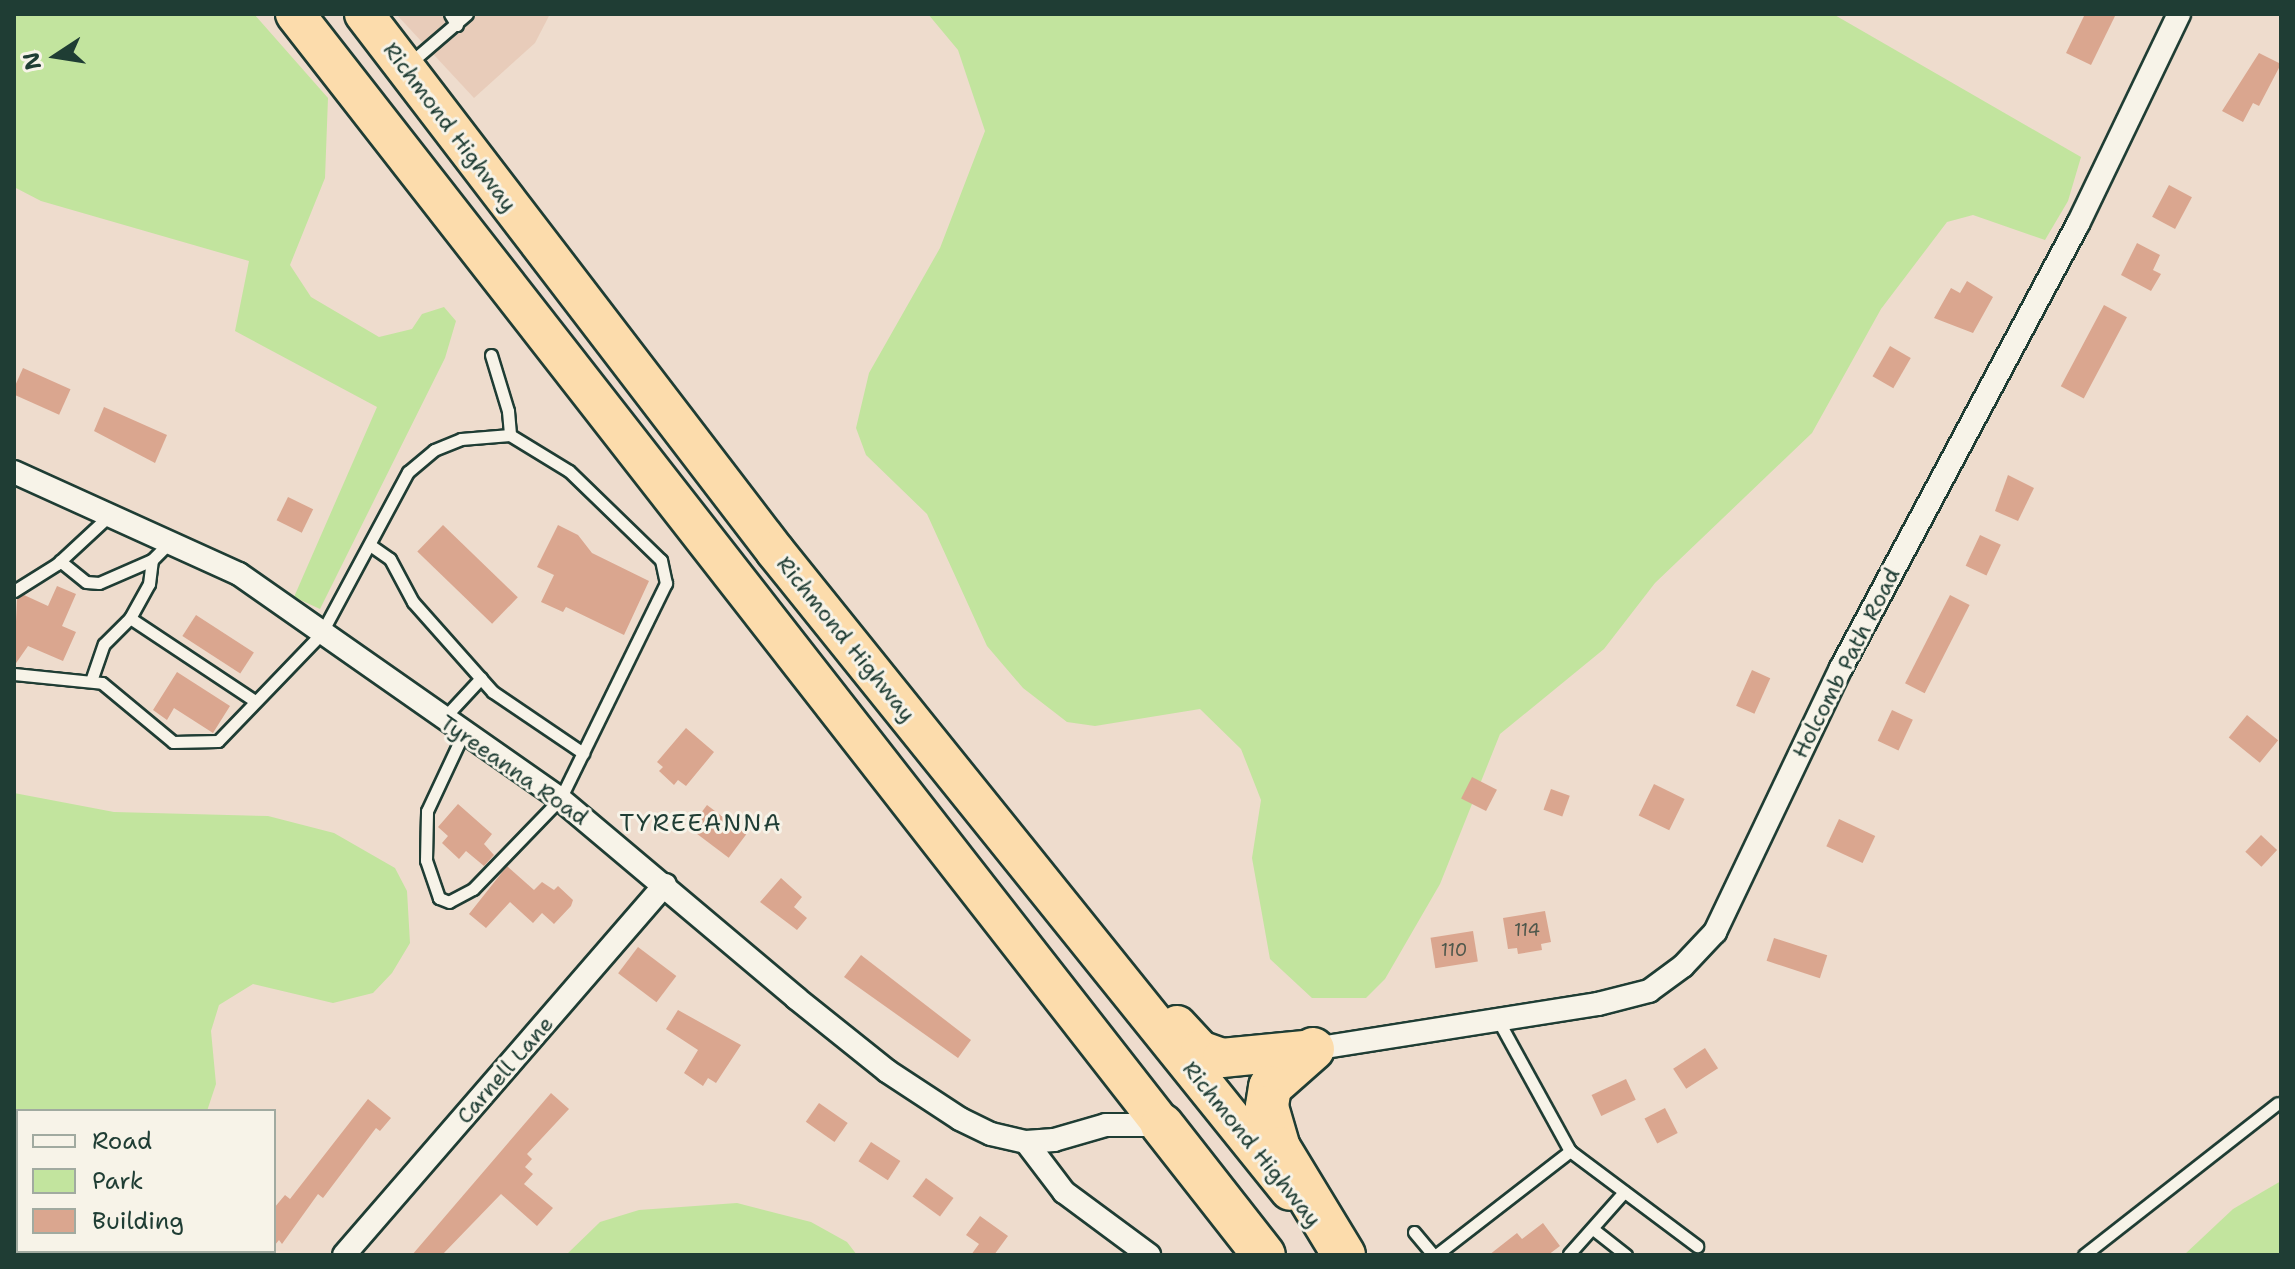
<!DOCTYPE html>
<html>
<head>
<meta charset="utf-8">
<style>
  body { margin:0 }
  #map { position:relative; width:2295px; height:1269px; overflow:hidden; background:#eedccd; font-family:"Shantell Sans",sans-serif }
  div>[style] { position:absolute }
  .built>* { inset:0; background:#e8ccba }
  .green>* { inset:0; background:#c2e49e }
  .building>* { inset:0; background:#daa68f; transform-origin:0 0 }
  .roads { filter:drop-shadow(2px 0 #1f3d34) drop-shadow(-2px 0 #1f3d34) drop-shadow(0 2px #1f3d34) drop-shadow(0 -2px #1f3d34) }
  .service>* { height:11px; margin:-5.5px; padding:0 5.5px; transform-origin:5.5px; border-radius:5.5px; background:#f7f3e8 }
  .minor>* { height:22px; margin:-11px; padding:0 11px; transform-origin:11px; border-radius:11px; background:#f7f3e8 }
  .trunk>* { height:38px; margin:-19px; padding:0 19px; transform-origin:19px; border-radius:19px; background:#fcdcac }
  .motorway>* { height:42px; margin:-21px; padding:0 21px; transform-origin:21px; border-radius:21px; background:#fcdcac }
  span { translate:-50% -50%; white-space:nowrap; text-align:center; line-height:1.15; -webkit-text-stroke:6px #f7f3e8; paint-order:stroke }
  .number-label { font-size:18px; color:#4e574b }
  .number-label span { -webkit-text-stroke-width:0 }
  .street-label { font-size:22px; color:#1f3d34 }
  .neighbourhood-label { font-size:24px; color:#1f3d34; letter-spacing:2px }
  .frame { position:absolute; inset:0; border:16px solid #1f3d34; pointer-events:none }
  .legend { position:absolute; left:16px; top:1109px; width:260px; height:144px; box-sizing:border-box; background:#f7f3e8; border:2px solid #a1aaa0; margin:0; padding:10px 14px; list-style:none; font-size:24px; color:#1f3d34 }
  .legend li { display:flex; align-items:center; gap:16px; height:40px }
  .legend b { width:40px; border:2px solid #a1aaa0 }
  .north { position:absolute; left:16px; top:16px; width:80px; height:80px; -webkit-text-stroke:6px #f7f3e8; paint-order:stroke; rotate:258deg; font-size:22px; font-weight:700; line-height:32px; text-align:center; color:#1f3d34 }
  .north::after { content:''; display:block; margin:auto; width:28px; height:36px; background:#1f3d34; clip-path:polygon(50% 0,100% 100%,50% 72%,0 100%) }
</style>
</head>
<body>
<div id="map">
  <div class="built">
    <i style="clip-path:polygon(396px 14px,550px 14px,535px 43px,474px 98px)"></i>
  </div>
  <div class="green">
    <i style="clip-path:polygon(14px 14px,254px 14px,328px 98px,325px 178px,290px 265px,311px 297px,379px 337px,412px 329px,422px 314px,444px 307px,456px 321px,445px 358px,320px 609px,294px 597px,377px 407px,235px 331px,249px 261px,41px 201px,14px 187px)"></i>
    <i style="clip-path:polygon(928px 14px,1833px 14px,2081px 157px,2068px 201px,2045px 240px,1973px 215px,1947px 222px,1881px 309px,1812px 433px,1655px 583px,1604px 649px,1500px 734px,1440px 884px,1385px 979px,1366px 998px,1312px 998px,1270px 959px,1252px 858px,1261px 800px,1241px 749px,1200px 709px,1095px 726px,1067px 722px,1023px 688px,987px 646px,927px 514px,866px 455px,856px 428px,869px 373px,940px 248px,985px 131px,958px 50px)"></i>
    <i style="clip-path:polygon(14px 793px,114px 812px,268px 816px,334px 833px,395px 868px,407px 891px,410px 943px,392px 973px,373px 993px,333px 1003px,253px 984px,219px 1005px,211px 1031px,216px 1084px,207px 1111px,18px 1111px,18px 1251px,57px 1251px,56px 1255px,14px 1255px)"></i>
    <i style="clip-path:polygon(2281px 1181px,2281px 1255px,2184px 1255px,2233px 1209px)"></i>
    <i style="clip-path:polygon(737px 1203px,811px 1222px,847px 1242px,857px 1255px,566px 1255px,600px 1222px,639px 1210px)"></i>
  </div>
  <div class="building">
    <i style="clip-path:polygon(2085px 14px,2116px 14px,2091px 65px,2066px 53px)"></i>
    <i style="clip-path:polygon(2259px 53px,2281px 64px,2259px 106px,2253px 103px,2243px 122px,2222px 111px)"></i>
    <i style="left:2169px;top:185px;width:26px;height:36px;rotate:28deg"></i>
    <i style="clip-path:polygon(2137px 243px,2160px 255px,2153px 270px,2161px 274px,2151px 291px,2121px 275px)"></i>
    <i style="clip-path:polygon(1967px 281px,1993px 297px,1973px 333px,1934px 318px,1951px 288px,1960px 293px)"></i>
    <i style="left:2104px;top:305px;width:26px;height:92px;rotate:28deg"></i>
    <i style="left:1890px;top:346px;width:24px;height:35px;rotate:30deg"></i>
    <i style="left:23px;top:368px;width:52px;height:28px;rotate:24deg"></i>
    <i style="clip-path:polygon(104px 407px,167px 435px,155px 463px,94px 431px)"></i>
    <i style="clip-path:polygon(2008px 475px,2034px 488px,2018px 521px,1995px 511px)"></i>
    <i style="left:288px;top:497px;width:28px;height:26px;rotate:26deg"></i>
    <i style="left:443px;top:525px;width:104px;height:37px;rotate:44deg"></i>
    <i style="clip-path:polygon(558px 525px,578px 535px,592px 553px,649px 581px,624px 635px,566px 607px,563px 612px,541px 602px,554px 575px,537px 567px)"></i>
    <i style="left:1980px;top:535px;width:23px;height:34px;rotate:25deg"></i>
    <i style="clip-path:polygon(57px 586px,76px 594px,62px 626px,76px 632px,63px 661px,28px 646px,14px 666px,17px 599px,24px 595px,48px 606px)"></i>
    <i style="left:1950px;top:595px;width:22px;height:99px;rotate:27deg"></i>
    <i style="left:196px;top:615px;width:69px;height:25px;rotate:33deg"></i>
    <i style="left:1752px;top:670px;width:20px;height:39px;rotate:24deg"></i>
    <i style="clip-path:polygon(177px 672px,230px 706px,213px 733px,174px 708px,167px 720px,153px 710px)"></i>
    <i style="left:1892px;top:710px;width:23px;height:34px;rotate:25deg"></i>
    <i style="left:2247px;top:715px;width:40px;height:29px;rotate:39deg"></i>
    <i style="clip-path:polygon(686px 728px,714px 752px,686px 786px,678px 780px,674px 785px,659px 771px,663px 767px,657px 762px)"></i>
    <i style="left:1472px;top:777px;width:28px;height:24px;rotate:27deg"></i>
    <i style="left:1654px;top:784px;width:34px;height:35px;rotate:26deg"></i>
    <i style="left:1551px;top:789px;width:20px;height:22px;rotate:20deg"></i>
    <i style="clip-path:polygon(458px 804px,492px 834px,484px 844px,494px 855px,484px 866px,466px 851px,459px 859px,442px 843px,448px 836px,438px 827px)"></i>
    <i style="left:707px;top:805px;width:49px;height:29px;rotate:37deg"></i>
    <i style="left:1839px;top:819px;width:40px;height:30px;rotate:25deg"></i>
    <i style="left:2261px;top:835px;width:22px;height:23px;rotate:43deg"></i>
    <i style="clip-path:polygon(507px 866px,534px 890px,542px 882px,554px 890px,558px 886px,573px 900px,571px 906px,554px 924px,542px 913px,533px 923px,510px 902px,486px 928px,469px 914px)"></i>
    <i style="clip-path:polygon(781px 878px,802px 897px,794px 907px,807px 918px,797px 930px,760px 902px)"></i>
    <i style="clip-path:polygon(1545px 911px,1551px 942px,1541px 944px,1542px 950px,1518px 954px,1517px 948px,1508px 949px,1503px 918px)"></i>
    <i style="left:1473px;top:931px;width:31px;height:43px;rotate:81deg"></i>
    <i style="left:1774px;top:938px;width:56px;height:24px;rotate:18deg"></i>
    <i style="left:638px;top:947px;width:48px;height:33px;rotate:37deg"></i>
    <i style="clip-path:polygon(861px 955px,971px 1040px,958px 1058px,844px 977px)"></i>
    <i style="clip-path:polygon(678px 1010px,741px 1045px,716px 1083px,708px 1078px,703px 1086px,684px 1073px,698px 1050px,666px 1029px)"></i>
    <i style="left:1705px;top:1048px;width:24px;height:38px;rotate:57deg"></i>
    <i style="left:1626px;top:1079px;width:23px;height:38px;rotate:65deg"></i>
    <i style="clip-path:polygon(551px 1093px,569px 1109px,527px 1154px,532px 1159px,525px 1167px,533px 1174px,524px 1184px,553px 1208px,537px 1226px,501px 1194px,442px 1255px,412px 1255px)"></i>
    <i style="clip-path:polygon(368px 1099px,391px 1118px,380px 1131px,376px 1128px,323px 1198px,318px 1194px,282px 1244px,279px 1240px,274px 1246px,274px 1208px,285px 1195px,290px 1199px)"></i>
    <i style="left:819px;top:1103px;width:35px;height:23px;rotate:35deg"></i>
    <i style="left:1665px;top:1108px;width:28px;height:23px;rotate:63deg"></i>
    <i style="left:871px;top:1142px;width:35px;height:23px;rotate:33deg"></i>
    <i style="left:926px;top:1178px;width:34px;height:23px;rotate:36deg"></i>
    <i style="clip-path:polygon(980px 1216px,1008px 1236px,994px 1255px,971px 1255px,979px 1244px,966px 1235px)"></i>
    <i style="clip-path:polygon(1543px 1223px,1560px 1246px,1548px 1255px,1489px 1255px,1517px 1233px,1522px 1239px)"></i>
  </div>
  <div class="roads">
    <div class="service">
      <i style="left:450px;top:14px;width:13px;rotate:58deg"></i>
      <i style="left:410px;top:63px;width:75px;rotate:-40.7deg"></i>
      <i style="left:491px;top:355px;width:59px;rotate:73.1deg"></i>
      <i style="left:508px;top:411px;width:24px;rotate:85deg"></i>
      <i style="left:370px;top:545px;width:24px;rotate:35deg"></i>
      <i style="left:390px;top:559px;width:49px;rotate:61.9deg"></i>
      <i style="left:413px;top:602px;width:120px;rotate:48.4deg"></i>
      <i style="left:493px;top:692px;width:109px;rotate:34.1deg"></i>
      <i style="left:60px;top:561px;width:33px;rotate:39deg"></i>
      <i style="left:86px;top:582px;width:13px;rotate:4deg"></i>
      <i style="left:99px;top:583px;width:58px;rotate:-23.5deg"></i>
      <i style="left:152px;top:560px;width:27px;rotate:-45deg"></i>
      <i style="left:14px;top:591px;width:51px;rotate:-32.1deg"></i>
      <i style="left:57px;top:564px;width:72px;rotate:-42.8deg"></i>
      <i style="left:130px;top:618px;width:150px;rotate:33.6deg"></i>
      <i style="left:14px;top:674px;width:88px;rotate:5.8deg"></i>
      <i style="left:102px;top:683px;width:92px;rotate:39.7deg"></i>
      <i style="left:173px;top:742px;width:45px;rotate:-1.3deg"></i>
      <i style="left:218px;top:741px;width:149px;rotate:-46.1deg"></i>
      <i style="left:321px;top:634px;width:184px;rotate:-61.8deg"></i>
      <i style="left:408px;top:472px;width:34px;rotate:-40deg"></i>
      <i style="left:434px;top:450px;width:29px;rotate:-22deg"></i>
      <i style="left:461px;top:439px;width:49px;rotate:-4.7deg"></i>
      <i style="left:510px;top:435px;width:69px;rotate:31.4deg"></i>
      <i style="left:569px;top:471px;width:128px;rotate:44.1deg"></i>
      <i style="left:661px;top:560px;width:24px;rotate:78deg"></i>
      <i style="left:666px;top:583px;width:241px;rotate:116.1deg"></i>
      <i style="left:560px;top:799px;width:125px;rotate:134deg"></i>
      <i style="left:473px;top:889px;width:27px;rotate:152deg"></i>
      <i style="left:449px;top:902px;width:11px;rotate:-158deg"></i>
      <i style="left:439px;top:898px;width:40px;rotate:-108.9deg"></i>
      <i style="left:426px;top:860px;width:49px;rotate:-88.8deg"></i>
      <i style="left:427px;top:811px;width:85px;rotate:-64.9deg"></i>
      <i style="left:91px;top:681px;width:39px;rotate:-71deg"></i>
      <i style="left:104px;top:644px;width:37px;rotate:-45deg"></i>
      <i style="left:130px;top:618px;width:39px;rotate:-61deg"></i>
      <i style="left:149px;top:584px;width:24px;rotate:-83deg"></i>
      <i style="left:443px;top:719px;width:56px;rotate:-47.2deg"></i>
      <i style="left:1498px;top:1020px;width:149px;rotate:61.2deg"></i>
      <i style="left:1570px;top:1151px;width:159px;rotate:36.8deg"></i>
      <i style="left:1593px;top:1229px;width:42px;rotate:38.2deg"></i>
      <i style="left:1414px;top:1232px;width:30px;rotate:50deg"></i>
      <i style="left:1569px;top:1254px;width:83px;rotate:-48.4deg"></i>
      <i style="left:1436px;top:1255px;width:170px;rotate:-37.8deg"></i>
      <i style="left:2084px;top:1255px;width:246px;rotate:-38.1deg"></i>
    </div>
    <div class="minor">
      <i style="left:14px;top:472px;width:247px;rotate:24.4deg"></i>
      <i style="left:239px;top:574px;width:392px;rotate:35deg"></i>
      <i style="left:560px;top:799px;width:309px;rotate:40.1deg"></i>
      <i style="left:796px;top:998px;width:117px;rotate:38.7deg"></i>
      <i style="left:887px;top:1071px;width:87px;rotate:33.3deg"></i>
      <i style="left:960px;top:1119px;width:34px;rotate:26deg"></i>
      <i style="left:991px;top:1134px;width:36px;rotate:13deg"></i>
      <i style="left:1026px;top:1142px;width:28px;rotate:-4deg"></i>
      <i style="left:1054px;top:1140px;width:54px;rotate:-16.1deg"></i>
      <i style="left:1106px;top:1125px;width:56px"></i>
      <i style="left:1313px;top:1049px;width:289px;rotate:-9deg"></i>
      <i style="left:1598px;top:1004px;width:53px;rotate:-14.3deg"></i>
      <i style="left:1649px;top:991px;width:42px;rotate:-36.3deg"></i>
      <i style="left:1683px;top:966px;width:47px;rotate:-46.7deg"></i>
      <i style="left:1715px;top:932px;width:293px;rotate:-64.5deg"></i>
      <i style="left:1841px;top:668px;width:503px;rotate:-61.91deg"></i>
      <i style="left:2078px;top:224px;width:233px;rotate:-64.3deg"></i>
      <i style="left:1026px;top:1142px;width:63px;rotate:52.8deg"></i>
      <i style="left:1064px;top:1192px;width:106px;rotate:36.5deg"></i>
      <i style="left:344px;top:1255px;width:490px;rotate:-49.1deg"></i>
    </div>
    <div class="trunk">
      <i style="left:295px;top:14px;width:1409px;rotate:52.03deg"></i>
      <i style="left:364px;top:14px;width:676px;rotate:52.57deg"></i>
      <i style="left:775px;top:551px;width:821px;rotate:51.18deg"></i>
      <i style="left:1177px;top:1025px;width:34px;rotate:47deg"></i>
      <i style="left:1200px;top:1050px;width:23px;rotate:20deg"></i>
      <i style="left:1222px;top:1058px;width:91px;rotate:-5.6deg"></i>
    </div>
    <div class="motorway">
      <i style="left:1313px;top:1049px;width:57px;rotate:138.5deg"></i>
      <i style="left:1270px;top:1087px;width:20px;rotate:99deg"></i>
      <i style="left:1267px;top:1107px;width:43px;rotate:73.7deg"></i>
      <i style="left:1279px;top:1148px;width:125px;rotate:58.7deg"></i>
      <i style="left:1162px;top:1125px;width:165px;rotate:51.9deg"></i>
    </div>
  </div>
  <div class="number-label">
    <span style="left:1527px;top:930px">114</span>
    <span style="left:1454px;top:950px">110</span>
  </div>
  <div class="street-label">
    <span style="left:450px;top:127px;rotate:53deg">Richmond Highway</span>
    <span style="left:846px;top:639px;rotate:51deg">Richmond Highway</span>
    <span style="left:1846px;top:663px;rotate:-63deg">Holcomb Path Road</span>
    <span style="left:514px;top:770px;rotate:35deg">Tyreeanna Road</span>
    <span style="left:505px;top:1070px;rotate:-49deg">Carnell Lane</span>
    <span style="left:1252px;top:1144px;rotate:51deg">Richmond Highway</span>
  </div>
  <div class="neighbourhood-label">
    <span style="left:701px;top:824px">TYREEANNA</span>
  </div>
  <div class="frame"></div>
  <ul class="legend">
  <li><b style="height:10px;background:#f7f3e8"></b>Road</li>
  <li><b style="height:22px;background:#c2e49e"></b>Park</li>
  <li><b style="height:22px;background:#daa68f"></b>Building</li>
  </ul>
  <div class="north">N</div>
</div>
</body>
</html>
